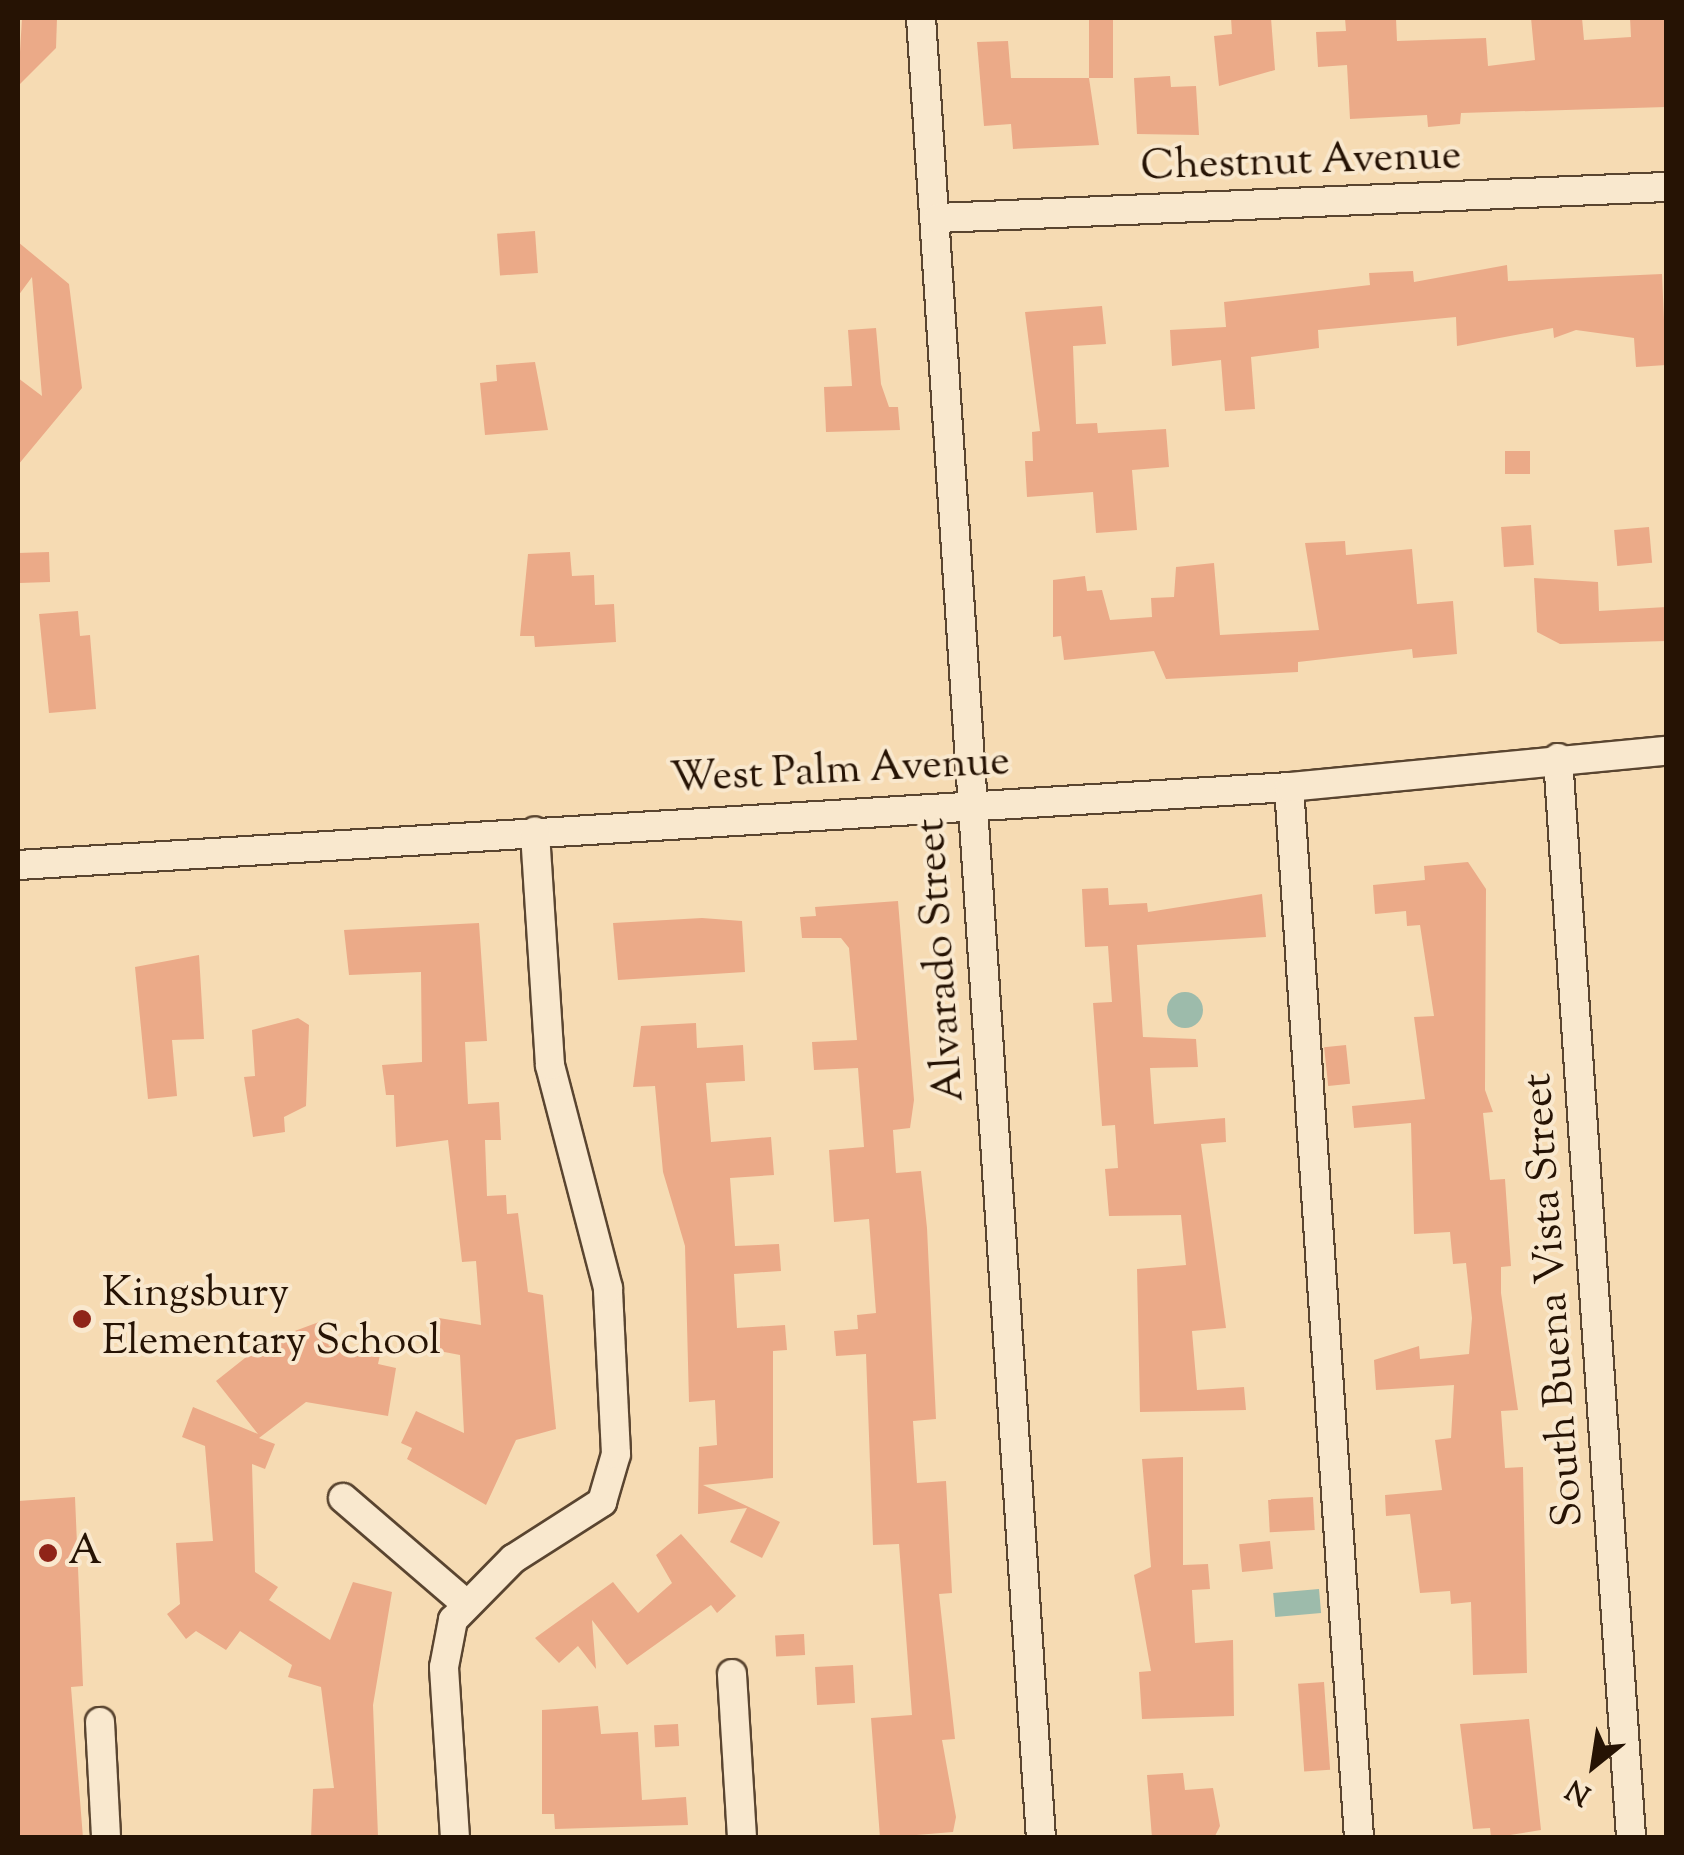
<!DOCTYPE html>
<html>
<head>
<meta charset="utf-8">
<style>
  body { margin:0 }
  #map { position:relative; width:1684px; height:1855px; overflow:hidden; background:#f6dbb3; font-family:"Sorts Mill Goudy",serif }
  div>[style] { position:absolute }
  .water>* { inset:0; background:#9dbbab; transform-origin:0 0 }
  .round { border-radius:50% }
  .building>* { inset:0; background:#ebaa88; transform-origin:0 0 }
  .roads { filter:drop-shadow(2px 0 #5a4530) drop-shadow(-2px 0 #5a4530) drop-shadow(0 2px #5a4530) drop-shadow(0 -2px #5a4530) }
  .minor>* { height:28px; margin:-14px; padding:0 14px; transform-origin:14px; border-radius:14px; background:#f9e8ce }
  .dots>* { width:28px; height:28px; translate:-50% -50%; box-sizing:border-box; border:5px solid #f9e8ce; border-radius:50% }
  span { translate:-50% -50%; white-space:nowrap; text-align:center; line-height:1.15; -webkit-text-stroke:8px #f9e8ce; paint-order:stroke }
  .street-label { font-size:42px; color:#261304 }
  .poi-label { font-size:42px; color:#261304 }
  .left { translate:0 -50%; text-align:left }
  .frame { position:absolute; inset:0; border:20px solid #261304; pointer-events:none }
  .north { position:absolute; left:1544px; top:1715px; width:100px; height:100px; -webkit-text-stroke:8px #f9e8ce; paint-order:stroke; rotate:210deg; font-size:28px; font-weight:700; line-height:40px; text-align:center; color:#261304 }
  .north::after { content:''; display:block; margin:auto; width:35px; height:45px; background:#261304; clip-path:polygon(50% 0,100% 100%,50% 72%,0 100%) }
</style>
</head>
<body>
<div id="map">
  <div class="water">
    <i class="round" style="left:1167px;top:992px;width:36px;height:36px"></i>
    <i style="left:1319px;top:1589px;width:24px;height:46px;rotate:85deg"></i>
  </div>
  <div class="building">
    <i style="clip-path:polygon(22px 18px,57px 18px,56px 48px,18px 86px)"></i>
    <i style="left:1089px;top:18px;width:24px;height:60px"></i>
    <i style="clip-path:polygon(1231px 18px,1271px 18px,1275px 70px,1219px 86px,1214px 36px,1232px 34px)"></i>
    <i style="clip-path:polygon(1345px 18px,1396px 18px,1397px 41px,1486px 38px,1488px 66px,1535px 60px,1531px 18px,1582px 18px,1584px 40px,1631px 37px,1630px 18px,1666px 18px,1666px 107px,1461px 113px,1460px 124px,1428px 127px,1427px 115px,1350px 119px,1347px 65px,1318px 67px,1316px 32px,1346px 31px)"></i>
    <i style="clip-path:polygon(1008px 41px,1011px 78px,1089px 78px,1099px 145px,1013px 149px,1011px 124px,984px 126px,977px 42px)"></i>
    <i style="clip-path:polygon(1170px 76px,1171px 87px,1196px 86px,1199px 135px,1137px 134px,1134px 78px)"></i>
    <i style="left:535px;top:231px;width:42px;height:38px;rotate:86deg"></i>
    <i style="clip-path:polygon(18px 242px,69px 284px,82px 388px,18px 465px,18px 378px,42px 396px,32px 277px,18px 296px)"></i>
    <i style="clip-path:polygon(1507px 265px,1508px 281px,1662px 274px,1666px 365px,1636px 367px,1634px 338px,1576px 330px,1554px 338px,1553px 328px,1457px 346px,1456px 317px,1318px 330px,1319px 348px,1251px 357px,1255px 409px,1225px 411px,1221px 360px,1172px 366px,1170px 330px,1226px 327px,1224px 302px,1370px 285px,1369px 273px,1413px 271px,1414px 282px)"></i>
    <i style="clip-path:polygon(1102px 306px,1106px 344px,1073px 346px,1076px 424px,1097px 423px,1098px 433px,1166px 429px,1169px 467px,1132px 470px,1137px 530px,1096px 533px,1093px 492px,1027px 497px,1025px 461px,1033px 461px,1032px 432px,1040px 431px,1025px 312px)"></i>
    <i style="clip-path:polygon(876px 328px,881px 384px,889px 407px,898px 407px,900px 430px,826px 432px,824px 387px,852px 386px,848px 330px)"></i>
    <i style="clip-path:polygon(535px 362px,548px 430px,485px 435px,480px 383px,497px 381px,496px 365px)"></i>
    <i style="left:1530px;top:451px;width:23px;height:25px;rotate:90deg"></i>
    <i style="left:1531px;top:525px;width:40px;height:30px;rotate:86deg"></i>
    <i style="left:1649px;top:527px;width:36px;height:35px;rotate:85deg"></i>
    <i style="clip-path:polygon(1345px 541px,1346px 555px,1412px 549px,1417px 604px,1453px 601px,1457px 654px,1413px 658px,1412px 649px,1298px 662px,1298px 672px,1166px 679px,1154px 651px,1064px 660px,1061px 636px,1053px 637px,1053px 580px,1085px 576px,1087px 591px,1102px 590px,1110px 620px,1152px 617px,1151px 598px,1174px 597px,1176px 567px,1214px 563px,1220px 635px,1319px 630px,1305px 543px)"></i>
    <i style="left:49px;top:552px;width:30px;height:31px;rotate:88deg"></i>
    <i style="clip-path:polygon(570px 552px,572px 576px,594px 575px,595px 605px,614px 604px,616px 642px,535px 647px,534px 636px,520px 636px,528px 554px)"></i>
    <i style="clip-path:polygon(1534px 578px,1598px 582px,1599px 611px,1666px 607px,1666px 641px,1560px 644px,1537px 632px)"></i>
    <i style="clip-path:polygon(78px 611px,80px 636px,90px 635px,96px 709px,49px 713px,39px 614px)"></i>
    <i style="clip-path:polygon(1468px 862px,1486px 889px,1485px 1090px,1493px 1112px,1483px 1113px,1490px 1180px,1505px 1179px,1511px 1266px,1501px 1267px,1501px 1293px,1518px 1410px,1501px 1411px,1505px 1468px,1523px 1467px,1527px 1673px,1473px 1675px,1471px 1602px,1451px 1604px,1450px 1591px,1420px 1593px,1410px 1514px,1386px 1516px,1385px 1495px,1442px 1490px,1435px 1440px,1451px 1438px,1454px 1385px,1376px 1390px,1374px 1360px,1419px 1346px,1420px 1359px,1469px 1354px,1472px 1318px,1466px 1263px,1453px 1264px,1450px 1232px,1414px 1234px,1411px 1123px,1354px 1128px,1352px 1106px,1425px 1099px,1414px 1017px,1434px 1016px,1420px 925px,1407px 926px,1406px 911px,1375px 914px,1373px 885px,1425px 880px,1424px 866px)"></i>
    <i style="clip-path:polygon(1108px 888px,1109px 905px,1147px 903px,1148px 912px,1262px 894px,1266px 937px,1137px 945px,1143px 1037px,1196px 1039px,1198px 1067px,1150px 1068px,1154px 1124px,1225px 1118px,1226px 1142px,1201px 1144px,1226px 1328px,1192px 1331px,1197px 1390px,1244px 1387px,1246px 1410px,1140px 1412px,1137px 1269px,1186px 1265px,1181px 1215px,1109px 1216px,1105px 1169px,1118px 1168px,1115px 1125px,1102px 1126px,1093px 1003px,1112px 1002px,1108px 946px,1085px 947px,1082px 889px)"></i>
    <i style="clip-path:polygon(898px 901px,914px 1100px,910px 1128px,893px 1130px,896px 1173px,921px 1171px,927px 1228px,936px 1419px,913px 1421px,917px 1483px,946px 1481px,952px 1593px,939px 1594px,955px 1739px,942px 1740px,956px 1817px,953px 1832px,880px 1838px,871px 1718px,912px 1715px,899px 1544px,873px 1545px,866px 1354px,836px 1356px,834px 1331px,858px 1329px,857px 1315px,876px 1313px,869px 1219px,834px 1222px,829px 1150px,864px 1147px,858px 1068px,814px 1070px,812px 1042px,857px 1040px,849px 948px,841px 938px,802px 938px,800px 917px,816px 916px,815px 907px)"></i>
    <i style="clip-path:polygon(702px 918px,742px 921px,745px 972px,618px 980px,613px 923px)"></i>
    <i style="clip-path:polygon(479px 923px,487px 1041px,465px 1042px,468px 1104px,499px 1102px,501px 1140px,485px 1140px,487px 1196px,506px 1195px,507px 1214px,518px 1213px,528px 1292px,543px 1295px,556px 1429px,516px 1440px,486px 1505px,407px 1459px,412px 1448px,401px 1443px,416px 1411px,464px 1433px,460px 1355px,434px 1350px,439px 1318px,481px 1325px,476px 1261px,462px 1262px,448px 1140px,396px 1147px,394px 1095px,386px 1095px,382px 1065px,422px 1062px,421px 972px,349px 975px,344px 930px)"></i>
    <i style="clip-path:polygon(199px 955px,204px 1039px,172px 1040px,177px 1096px,148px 1099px,135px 967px)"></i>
    <i style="clip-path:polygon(298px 1018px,309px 1025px,306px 1106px,284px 1117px,285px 1132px,253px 1137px,244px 1077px,255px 1076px,252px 1030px)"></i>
    <i style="clip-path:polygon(696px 1023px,697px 1048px,743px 1045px,745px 1081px,706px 1083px,711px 1142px,771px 1137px,774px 1175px,730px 1178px,735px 1246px,779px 1244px,781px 1271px,734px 1274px,737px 1328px,785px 1325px,787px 1350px,773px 1351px,773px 1478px,703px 1485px,780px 1522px,762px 1558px,730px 1542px,747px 1508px,698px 1514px,699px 1447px,717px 1445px,715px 1400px,689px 1402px,685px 1246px,663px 1172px,655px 1086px,633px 1087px,641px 1026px)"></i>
    <i style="left:1346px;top:1045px;width:39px;height:22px;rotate:84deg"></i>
    <i style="clip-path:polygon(319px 1322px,329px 1346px,380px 1355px,378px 1364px,396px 1368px,388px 1416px,306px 1402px,259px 1438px,275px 1444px,265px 1469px,252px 1464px,255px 1572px,278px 1587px,269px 1600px,330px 1640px,353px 1582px,392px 1592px,373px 1705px,378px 1836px,311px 1838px,313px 1789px,334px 1788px,321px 1687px,288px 1677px,292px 1665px,240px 1631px,226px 1650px,196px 1631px,186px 1639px,167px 1614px,180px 1604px,176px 1543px,213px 1541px,205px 1446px,182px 1437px,193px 1407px,258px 1434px,216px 1381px,265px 1342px)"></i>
    <i style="clip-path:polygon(1183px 1457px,1183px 1565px,1208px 1564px,1210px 1589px,1192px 1590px,1195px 1643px,1233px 1640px,1234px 1716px,1142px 1719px,1139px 1672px,1151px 1671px,1134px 1575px,1151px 1567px,1142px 1459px)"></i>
    <i style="clip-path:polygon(75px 1497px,83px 1686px,71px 1687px,83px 1838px,18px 1838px,18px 1501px)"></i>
    <i style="left:1313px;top:1497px;width:33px;height:45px;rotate:87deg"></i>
    <i style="clip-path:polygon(681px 1534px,736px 1596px,717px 1613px,711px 1605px,627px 1665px,592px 1620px,596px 1669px,578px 1646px,559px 1663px,535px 1638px,613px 1582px,638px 1613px,672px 1583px,656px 1555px)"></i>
    <i style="left:1270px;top:1541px;width:28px;height:31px;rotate:84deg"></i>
    <i style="left:804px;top:1634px;width:21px;height:29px;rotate:87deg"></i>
    <i style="left:853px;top:1665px;width:38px;height:38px;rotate:87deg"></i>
    <i style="left:1324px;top:1682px;width:88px;height:26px;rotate:86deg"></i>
    <i style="clip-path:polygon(598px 1706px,601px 1734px,638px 1732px,642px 1800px,686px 1797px,688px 1825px,555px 1829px,554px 1814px,542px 1814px,542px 1710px)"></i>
    <i style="clip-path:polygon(1529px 1719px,1541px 1830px,1491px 1838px,1490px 1828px,1473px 1829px,1460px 1724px)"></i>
    <i style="left:678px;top:1724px;width:22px;height:24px;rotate:87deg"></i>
    <i style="clip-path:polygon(1183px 1773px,1185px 1790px,1213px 1788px,1220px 1826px,1214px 1838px,1152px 1838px,1147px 1775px)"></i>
  </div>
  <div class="roads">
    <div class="minor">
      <i style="left:921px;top:18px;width:1824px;rotate:86.23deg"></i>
      <i style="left:938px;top:218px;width:729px;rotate:-2.44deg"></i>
      <i style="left:1558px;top:758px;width:1082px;rotate:86.13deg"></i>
      <i style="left:1289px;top:787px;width:1053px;rotate:86.19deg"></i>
      <i style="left:18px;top:865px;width:1273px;rotate:-3.51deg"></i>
      <i style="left:1289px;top:787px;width:379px;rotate:-5.5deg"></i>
      <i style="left:343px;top:1498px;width:161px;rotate:40.7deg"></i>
      <i style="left:732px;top:1674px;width:164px;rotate:86.5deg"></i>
      <i style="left:100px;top:1722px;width:116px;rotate:87deg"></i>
      <i style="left:455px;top:1838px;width:171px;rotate:-93.7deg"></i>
      <i style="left:444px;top:1667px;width:48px;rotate:-79.2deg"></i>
      <i style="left:453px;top:1620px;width:86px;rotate:-45.5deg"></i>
      <i style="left:513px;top:1559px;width:106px;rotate:-32.6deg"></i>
      <i style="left:602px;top:1502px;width:50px;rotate:-73.7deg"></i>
      <i style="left:616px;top:1454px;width:166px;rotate:-92.8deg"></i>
      <i style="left:608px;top:1288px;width:230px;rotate:-104.6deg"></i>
      <i style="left:550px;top:1065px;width:234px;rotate:-93.7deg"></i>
    </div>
  </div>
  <div class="dots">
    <i style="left:82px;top:1319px;background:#8f2418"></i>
    <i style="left:48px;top:1553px;background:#8f2418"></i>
  </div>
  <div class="street-label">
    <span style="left:1301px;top:163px;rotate:-2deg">Chestnut Avenue</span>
    <span style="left:840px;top:772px;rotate:-3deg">West Palm Avenue</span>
    <span style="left:942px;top:960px;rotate:-94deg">Alvarado Street</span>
    <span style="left:1555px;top:1300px;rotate:-94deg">South Buena Vista Street</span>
  </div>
  <div class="poi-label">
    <span class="left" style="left:102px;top:1319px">Kingsbury<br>Elementary School</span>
    <span class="left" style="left:68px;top:1553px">A</span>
  </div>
  <div class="frame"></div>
  <div class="north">N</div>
</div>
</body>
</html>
